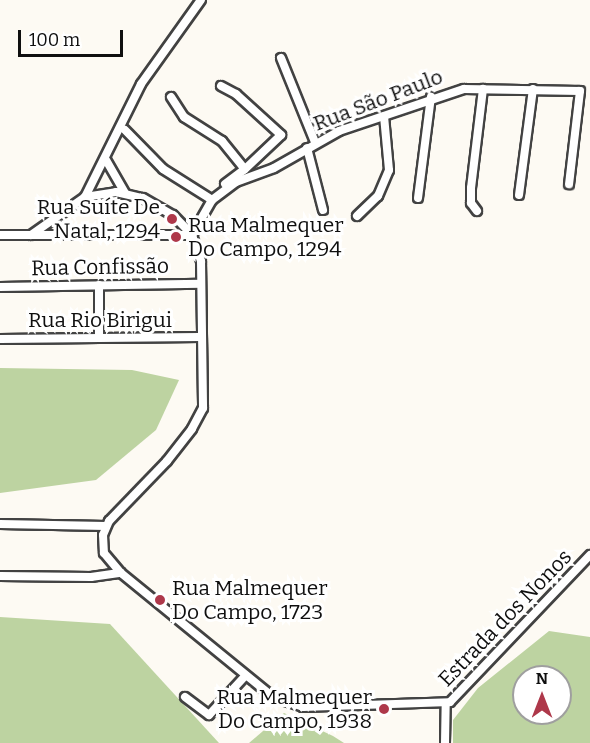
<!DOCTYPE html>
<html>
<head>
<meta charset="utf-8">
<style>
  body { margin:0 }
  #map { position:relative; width:590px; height:743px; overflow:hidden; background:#fdfaf3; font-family:Bitter,serif }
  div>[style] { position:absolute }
  .forest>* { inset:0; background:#bdd3a1 }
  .roads { filter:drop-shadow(2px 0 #424242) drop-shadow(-2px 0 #424242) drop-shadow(0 2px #424242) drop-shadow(0 -2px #424242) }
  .street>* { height:8px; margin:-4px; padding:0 4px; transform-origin:4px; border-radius:4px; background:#fff }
  .dots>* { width:16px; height:16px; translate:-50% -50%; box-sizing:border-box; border:3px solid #fff; border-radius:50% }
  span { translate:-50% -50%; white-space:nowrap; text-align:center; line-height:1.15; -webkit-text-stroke:6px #fff; paint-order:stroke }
  .street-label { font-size:21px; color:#0f0f0f }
  .poi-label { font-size:21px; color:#0f0f0f }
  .right { translate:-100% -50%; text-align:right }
  .left { translate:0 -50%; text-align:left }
  .north { position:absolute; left:512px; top:665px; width:60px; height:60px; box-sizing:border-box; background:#fff; border:2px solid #9f9f9f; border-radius:50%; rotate:0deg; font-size:16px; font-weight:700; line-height:24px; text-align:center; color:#0f0f0f }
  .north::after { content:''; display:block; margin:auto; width:21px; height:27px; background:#ae384a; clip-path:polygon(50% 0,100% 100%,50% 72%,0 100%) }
  .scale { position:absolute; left:18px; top:30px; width:105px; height:27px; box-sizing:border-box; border:3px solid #0f0f0f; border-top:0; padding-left:8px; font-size:18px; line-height:21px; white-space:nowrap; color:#0f0f0f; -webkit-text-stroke:4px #fff; paint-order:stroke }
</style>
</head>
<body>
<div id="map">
  <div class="forest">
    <i style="clip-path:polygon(0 368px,132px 370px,179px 380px,156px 430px,96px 480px,0 493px)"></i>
    <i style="clip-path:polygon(0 617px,110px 624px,219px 743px,0 743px)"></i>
    <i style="clip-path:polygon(evenodd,549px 631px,590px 637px,590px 743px,453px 743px,453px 720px,478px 688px,549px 631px,524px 677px,560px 677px,560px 713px,524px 713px,524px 677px)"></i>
    <i style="clip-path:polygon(284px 713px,333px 736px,344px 743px,249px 743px)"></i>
  </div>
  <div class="roads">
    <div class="street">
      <i style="left:281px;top:58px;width:91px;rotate:68deg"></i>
      <i style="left:221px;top:86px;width:17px;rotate:28deg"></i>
      <i style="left:236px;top:94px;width:61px;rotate:42.3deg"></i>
      <i style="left:281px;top:135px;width:50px;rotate:136.6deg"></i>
      <i style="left:171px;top:97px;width:24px;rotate:57deg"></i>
      <i style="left:184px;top:117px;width:45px;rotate:32.3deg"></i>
      <i style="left:222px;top:141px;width:36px;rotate:51deg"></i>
      <i style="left:245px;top:169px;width:25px;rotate:143deg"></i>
      <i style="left:125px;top:130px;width:54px;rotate:45.7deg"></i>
      <i style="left:163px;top:169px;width:58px;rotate:32.3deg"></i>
      <i style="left:307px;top:148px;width:64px;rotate:75.5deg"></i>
      <i style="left:106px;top:160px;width:38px;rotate:60deg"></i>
      <i style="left:519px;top:195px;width:107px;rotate:-82.5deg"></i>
      <i style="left:85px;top:197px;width:126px;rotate:-63.6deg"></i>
      <i style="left:141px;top:84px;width:103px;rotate:-54.5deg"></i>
      <i style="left:418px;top:198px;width:102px;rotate:-82.7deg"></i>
      <i style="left:477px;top:211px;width:10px;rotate:-127deg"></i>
      <i style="left:471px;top:203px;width:15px;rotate:-90deg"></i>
      <i style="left:471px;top:188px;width:100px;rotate:-83.1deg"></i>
      <i style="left:357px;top:216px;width:29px;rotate:-44deg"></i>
      <i style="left:378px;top:196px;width:28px;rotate:-67deg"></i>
      <i style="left:389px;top:170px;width:54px;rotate:-95.3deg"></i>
      <i style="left:0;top:235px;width:192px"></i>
      <i style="left:31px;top:235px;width:66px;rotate:-35.1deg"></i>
      <i style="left:85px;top:197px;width:31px;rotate:-9deg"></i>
      <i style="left:116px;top:192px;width:28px;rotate:13deg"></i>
      <i style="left:143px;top:198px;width:34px;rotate:30deg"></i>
      <i style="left:173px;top:215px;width:28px;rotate:46deg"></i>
      <i style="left:192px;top:235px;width:28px;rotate:71deg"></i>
      <i style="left:201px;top:261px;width:147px;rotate:89.2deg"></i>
      <i style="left:203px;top:408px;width:24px;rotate:118deg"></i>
      <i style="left:192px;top:429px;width:41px;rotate:128deg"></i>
      <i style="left:167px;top:461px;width:83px;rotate:134deg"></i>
      <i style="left:109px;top:521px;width:15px;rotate:113deg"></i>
      <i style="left:103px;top:535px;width:18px;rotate:87deg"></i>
      <i style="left:104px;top:553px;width:26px;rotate:50deg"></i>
      <i style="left:121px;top:573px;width:196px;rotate:39.2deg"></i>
      <i style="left:273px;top:697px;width:32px;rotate:18deg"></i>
      <i style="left:303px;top:707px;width:147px;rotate:-1.9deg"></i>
      <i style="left:450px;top:702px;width:203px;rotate:-46.4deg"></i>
      <i style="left:192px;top:235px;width:40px;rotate:-60.3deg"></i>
      <i style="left:212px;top:200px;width:30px;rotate:-37deg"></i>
      <i style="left:236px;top:182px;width:40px;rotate:-20.2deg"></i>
      <i style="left:274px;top:168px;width:75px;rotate:-29.6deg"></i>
      <i style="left:339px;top:131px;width:132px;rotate:-18.6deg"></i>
      <i style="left:464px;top:89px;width:116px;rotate:1deg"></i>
      <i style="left:580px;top:91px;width:94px;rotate:96.7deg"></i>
      <i style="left:99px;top:285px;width:52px;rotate:90deg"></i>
      <i style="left:0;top:287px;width:201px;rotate:-0.9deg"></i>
      <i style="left:0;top:339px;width:200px;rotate:-0.6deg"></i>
      <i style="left:0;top:524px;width:106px;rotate:1.1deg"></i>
      <i style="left:0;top:576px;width:91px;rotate:0.6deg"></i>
      <i style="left:91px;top:577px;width:30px;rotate:-8deg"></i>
      <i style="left:185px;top:697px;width:30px;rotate:37deg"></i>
      <i style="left:209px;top:715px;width:54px;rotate:-47.2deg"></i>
      <i style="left:445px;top:743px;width:39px;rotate:-89deg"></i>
    </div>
  </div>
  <div class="dots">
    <i style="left:172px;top:219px;background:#ae384a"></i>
    <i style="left:176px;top:237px;background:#ae384a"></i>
    <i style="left:160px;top:600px;background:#ae384a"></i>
    <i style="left:384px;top:709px;background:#ae384a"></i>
  </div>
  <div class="street-label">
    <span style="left:378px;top:100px;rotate:-21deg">Rua São Paulo</span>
    <span style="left:100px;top:267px;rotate:-1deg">Rua Confissão</span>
    <span style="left:100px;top:320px">Rua Rio Birigui</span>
    <span style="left:505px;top:618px;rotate:-46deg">Estrada dos Nonos</span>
  </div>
  <div class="poi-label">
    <span class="right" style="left:160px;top:219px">Rua Suíte De<br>Natal, 1294</span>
    <span class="left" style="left:188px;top:237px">Rua Malmequer<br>Do Campo, 1294</span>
    <span class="left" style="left:172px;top:600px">Rua Malmequer<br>Do Campo, 1723</span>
    <span class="right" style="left:372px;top:709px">Rua Malmequer<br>Do Campo, 1938</span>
  </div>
  <div class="north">N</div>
  <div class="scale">100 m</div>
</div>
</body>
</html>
